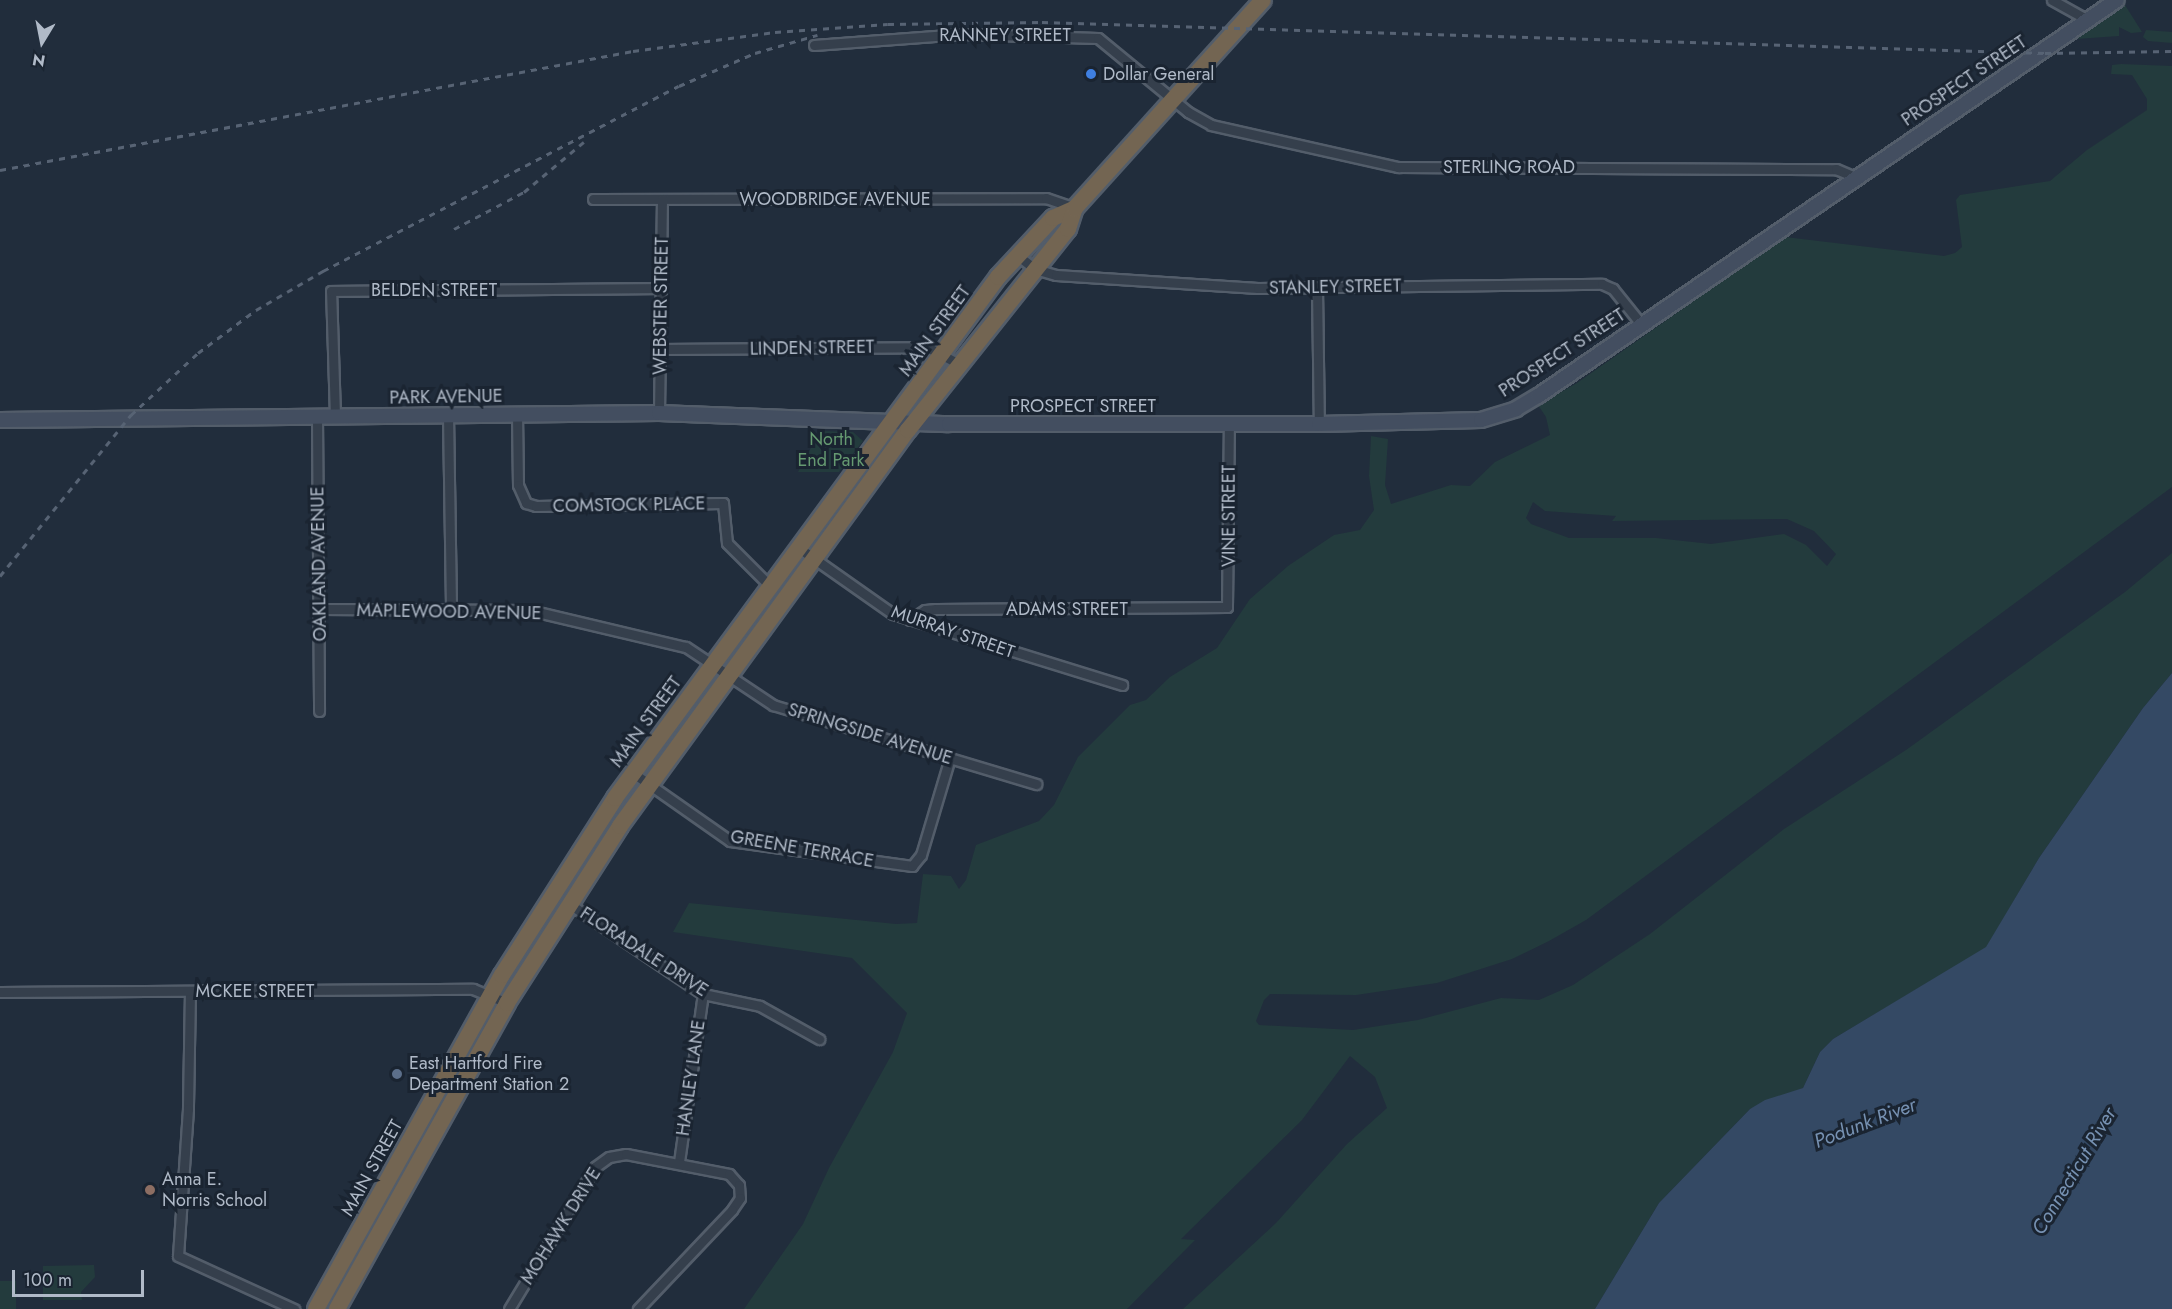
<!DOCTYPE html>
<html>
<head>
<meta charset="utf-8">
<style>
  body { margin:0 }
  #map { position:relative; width:2172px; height:1309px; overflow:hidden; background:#212d3c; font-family:Jost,sans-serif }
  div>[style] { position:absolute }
  .green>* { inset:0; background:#233b3d; transform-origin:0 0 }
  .water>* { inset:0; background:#344964 }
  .roads { filter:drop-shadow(2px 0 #535d6a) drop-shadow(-2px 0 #535d6a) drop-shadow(0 2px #535d6a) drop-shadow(0 -2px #535d6a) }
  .street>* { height:9px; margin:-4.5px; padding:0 4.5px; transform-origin:4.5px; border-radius:4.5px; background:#353f4c }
  .secondary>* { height:14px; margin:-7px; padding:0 7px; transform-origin:7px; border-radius:7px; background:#434e60 }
  .highway>* { height:16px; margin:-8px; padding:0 8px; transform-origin:8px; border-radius:8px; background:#736552 }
  .rail>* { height:3px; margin-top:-1.5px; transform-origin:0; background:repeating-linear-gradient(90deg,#576374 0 6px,transparent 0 12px) }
  .dots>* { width:16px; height:16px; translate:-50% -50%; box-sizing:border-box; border:3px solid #1a2431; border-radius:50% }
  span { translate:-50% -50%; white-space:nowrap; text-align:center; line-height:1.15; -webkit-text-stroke:6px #1a2431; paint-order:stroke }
  .street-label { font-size:18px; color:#b0bac8 }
  .poi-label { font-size:18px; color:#b0bac8 }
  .left { translate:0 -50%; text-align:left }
  .park-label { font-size:18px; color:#669a71 }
  .water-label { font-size:20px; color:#7691b2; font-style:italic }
  .north { position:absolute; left:12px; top:12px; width:60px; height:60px; -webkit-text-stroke:4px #1a2431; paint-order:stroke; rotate:190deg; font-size:16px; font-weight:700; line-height:24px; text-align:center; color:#b0bac8 }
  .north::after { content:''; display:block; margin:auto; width:21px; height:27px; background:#b0bac8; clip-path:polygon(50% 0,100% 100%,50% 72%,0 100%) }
  .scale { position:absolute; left:12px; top:1270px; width:132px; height:27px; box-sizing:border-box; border:3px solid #b0bac8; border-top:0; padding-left:8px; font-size:18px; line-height:21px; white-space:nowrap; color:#b0bac8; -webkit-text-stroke:4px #1a2431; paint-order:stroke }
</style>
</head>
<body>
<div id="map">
  <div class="green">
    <i style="clip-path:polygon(2125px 5px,2142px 32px,2131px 33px,2119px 27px,2119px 36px,2076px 39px)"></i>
    <i style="clip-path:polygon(2146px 30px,2172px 32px,2172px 43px,2148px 41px,2143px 37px)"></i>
    <i style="clip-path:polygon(evenodd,2121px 64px,2172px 66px,2172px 487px,1586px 920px,1549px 941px,1512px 959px,1437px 983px,1356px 995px,1270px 994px,1264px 1000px,1256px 1021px,1259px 1025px,1353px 1030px,1418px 1020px,1501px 998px,1539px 1000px,1573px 985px,1650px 934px,1784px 829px,1906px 750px,2125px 592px,2172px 553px,2172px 673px,2143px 708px,2039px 858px,1986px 948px,1833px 1039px,1820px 1052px,1803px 1088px,1750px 1109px,1659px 1203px,1595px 1309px,1183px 1309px,1276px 1223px,1347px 1144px,1387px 1108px,1375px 1077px,1350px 1056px,1302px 1120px,1181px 1239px,1195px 1240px,1127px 1309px,744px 1309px,803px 1224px,829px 1168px,893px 1052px,907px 1013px,852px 958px,673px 932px,689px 903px,896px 924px,917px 923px,923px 874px,951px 876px,959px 889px,966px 880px,976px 845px,1039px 821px,1054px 805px,1078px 757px,1130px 705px,1146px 700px,1170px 677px,1217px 648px,1250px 599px,1288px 566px,1334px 535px,1360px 530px,1374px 510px,1369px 476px,1371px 436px,1388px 439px,1385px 485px,1391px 504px,1451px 485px,1470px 486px,1495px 462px,1550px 435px,1546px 417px,1538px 405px,1577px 383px,1785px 237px,1944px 256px,1955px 253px,1962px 247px,1956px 200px,1960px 195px,2050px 181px,2087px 150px,2147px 110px,2147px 99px,2132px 75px,2111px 74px,2112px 65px,2121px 64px,1533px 502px,1545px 511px,1616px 516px,1612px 521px,1787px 519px,1814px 531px,1836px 554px,1827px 566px,1806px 545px,1784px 534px,1711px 544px,1656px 538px,1569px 538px,1531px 524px,1526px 518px,1533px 502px)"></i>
    <i style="clip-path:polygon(820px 431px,853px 432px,863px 441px,839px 472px,798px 472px)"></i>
    <i style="clip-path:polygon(94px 1265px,95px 1277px,81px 1292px,82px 1300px,43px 1300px,43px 1266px)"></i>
    <i style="left:0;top:1281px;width:16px;height:28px"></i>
  </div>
  <div class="water">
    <i style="clip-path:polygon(2172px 673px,2172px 1309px,1595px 1309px,1659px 1203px,1750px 1109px,1765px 1100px,1803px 1088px,1820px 1052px,1833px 1039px,1986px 947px,2039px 858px,2143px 708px)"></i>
  </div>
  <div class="roads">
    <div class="street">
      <i style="left:2052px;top:0;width:41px;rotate:29.1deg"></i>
      <i style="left:814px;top:45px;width:148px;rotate:-4.3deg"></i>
      <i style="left:962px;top:34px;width:136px;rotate:1.7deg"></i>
      <i style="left:1098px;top:38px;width:117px;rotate:39.4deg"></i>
      <i style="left:1188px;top:112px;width:26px;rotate:29deg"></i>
      <i style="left:1211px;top:125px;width:192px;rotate:12.7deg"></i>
      <i style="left:1398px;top:167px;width:438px;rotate:0.3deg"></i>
      <i style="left:1836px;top:169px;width:21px;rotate:23deg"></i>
      <i style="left:593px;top:199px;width:453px;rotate:-0.1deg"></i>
      <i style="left:1046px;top:198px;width:31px;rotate:19deg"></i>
      <i style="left:1017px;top:255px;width:23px;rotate:38deg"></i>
      <i style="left:1035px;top:269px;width:22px;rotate:16deg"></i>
      <i style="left:1056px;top:275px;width:202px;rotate:3.7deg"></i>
      <i style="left:1258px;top:288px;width:344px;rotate:-0.7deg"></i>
      <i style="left:1602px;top:284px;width:12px;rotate:24deg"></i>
      <i style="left:1613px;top:289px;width:45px;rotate:51.3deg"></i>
      <i style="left:1317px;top:288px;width:136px;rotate:89.2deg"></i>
      <i style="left:660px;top:349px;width:267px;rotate:-0.4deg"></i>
      <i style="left:927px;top:347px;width:36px;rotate:28deg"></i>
      <i style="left:659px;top:413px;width:214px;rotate:-89.2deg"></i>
      <i style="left:517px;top:414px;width:71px;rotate:89.2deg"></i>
      <i style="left:518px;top:485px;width:20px;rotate:66deg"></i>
      <i style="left:526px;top:503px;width:10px;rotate:17deg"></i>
      <i style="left:536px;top:506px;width:187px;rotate:-0.9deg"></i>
      <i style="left:723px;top:503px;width:40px;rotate:84.3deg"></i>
      <i style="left:727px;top:543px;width:61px;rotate:45deg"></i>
      <i style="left:448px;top:415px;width:195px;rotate:89.1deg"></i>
      <i style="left:317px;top:416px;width:295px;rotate:89.6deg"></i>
      <i style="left:335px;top:416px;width:125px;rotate:-91.8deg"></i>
      <i style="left:331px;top:291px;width:330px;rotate:-0.5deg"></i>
      <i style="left:799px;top:548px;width:115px;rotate:35.1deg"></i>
      <i style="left:893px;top:614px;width:240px;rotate:17.2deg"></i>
      <i style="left:320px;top:609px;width:209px;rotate:0.3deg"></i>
      <i style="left:529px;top:610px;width:161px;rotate:13.3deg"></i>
      <i style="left:686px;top:647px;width:105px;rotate:33.7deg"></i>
      <i style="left:773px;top:705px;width:275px;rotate:16.7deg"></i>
      <i style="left:910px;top:620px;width:18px;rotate:-34deg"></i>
      <i style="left:925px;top:610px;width:11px;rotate:-5deg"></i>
      <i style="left:936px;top:609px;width:291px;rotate:-0.4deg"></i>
      <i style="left:1227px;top:607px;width:183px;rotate:-89.4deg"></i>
      <i style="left:633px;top:773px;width:118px;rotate:35deg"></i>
      <i style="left:730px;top:841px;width:184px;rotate:7.8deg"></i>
      <i style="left:912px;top:866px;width:14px;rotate:-51deg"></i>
      <i style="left:921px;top:855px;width:101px;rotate:-73.4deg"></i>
      <i style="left:568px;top:903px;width:163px;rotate:34deg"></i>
      <i style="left:703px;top:994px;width:58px;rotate:11.9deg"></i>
      <i style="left:760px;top:1006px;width:68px;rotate:29.2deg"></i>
      <i style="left:190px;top:991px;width:118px;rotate:91deg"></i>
      <i style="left:188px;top:1109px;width:147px;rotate:93.9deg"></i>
      <i style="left:178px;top:1256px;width:128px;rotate:24.6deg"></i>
      <i style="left:0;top:992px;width:473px;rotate:-0.4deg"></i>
      <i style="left:473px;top:989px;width:37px;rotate:22deg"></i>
      <i style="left:679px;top:1162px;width:170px;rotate:-81.9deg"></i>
      <i style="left:509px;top:1309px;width:166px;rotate:-58.8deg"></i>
      <i style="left:595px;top:1167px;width:17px;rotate:-36deg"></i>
      <i style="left:609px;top:1157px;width:17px;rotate:-10deg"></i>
      <i style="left:626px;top:1154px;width:105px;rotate:11deg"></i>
      <i style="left:729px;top:1174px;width:15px;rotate:48deg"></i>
      <i style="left:739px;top:1185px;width:13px;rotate:86deg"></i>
      <i style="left:740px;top:1198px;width:14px;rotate:124deg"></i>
      <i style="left:732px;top:1210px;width:137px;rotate:133.5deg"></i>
    </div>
    <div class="secondary">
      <i style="left:0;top:420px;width:659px;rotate:-0.61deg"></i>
      <i style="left:659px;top:413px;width:290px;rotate:2.2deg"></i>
      <i style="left:949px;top:424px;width:370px"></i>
      <i style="left:1319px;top:424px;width:162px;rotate:-1.4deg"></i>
      <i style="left:1481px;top:420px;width:37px;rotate:-17deg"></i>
      <i style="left:1516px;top:409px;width:26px;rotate:-31deg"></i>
      <i style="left:1538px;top:396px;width:701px;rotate:-34.37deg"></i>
    </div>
    <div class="highway">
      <i style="left:316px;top:1309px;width:382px;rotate:-60.9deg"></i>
      <i style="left:502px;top:975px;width:210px;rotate:-57.4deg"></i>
      <i style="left:615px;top:798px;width:647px;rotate:-53.68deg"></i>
      <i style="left:998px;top:277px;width:81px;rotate:-47deg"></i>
      <i style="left:1053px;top:218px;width:24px;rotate:-24deg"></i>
      <i style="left:337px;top:1309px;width:350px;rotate:-60.9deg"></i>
      <i style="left:507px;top:1003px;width:210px;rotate:-57.4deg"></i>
      <i style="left:620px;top:826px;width:490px;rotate:-54deg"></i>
      <i style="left:908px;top:430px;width:257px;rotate:-51.5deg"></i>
      <i style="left:1068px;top:229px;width:22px;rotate:-72deg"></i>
      <i style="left:1075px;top:208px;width:280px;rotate:-47.9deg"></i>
    </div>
  </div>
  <div class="rail">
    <i style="left:0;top:170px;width:644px;rotate:-10.65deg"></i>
    <i style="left:633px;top:51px;width:143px;rotate:-7.6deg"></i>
    <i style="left:775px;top:32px;width:113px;rotate:-4deg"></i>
    <i style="left:888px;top:24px;width:154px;rotate:-0.7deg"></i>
    <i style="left:1042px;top:22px;width:1003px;rotate:1.77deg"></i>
    <i style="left:2045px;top:53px;width:127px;rotate:-0.9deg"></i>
    <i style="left:454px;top:229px;width:79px;rotate:-27.9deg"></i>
    <i style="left:524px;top:192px;width:80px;rotate:-39.9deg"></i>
    <i style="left:0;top:576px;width:208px;rotate:-50.9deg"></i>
    <i style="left:131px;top:415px;width:91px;rotate:-42.8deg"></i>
    <i style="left:198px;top:353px;width:72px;rotate:-36.6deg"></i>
    <i style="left:256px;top:310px;width:78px;rotate:-30.2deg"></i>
    <i style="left:323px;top:271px;width:401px;rotate:-27.5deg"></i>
    <i style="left:679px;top:86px;width:83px;rotate:-23.5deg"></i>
    <i style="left:755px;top:53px;width:65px;rotate:-16.2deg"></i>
  </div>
  <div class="dots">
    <i style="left:1091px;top:74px;background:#3f7fe0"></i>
    <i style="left:397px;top:1074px;background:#5c6f8a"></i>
    <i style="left:150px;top:1190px;background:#8d6e63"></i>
  </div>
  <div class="street-label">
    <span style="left:1005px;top:35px">RANNEY STREET</span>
    <span style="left:1964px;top:81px;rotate:-34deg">PROSPECT STREET</span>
    <span style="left:1509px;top:167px">STERLING ROAD</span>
    <span style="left:835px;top:199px">WOODBRIDGE AVENUE</span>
    <span style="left:1335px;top:287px;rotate:-1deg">STANLEY STREET</span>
    <span style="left:434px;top:290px">BELDEN STREET</span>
    <span style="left:661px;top:306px;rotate:-89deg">WEBSTER STREET</span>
    <span style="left:935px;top:331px;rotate:-54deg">MAIN STREET</span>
    <span style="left:812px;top:348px;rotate:-1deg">LINDEN STREET</span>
    <span style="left:1562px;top:353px;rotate:-33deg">PROSPECT STREET</span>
    <span style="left:446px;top:397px;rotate:-1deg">PARK AVENUE</span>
    <span style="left:1083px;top:406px">PROSPECT STREET</span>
    <span style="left:629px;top:505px;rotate:-1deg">COMSTOCK PLACE</span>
    <span style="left:1229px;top:516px;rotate:-90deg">VINE STREET</span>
    <span style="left:319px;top:564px;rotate:-91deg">OAKLAND AVENUE</span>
    <span style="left:1067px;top:609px">ADAMS STREET</span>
    <span style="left:449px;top:612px;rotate:1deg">MAPLEWOOD AVENUE</span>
    <span style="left:953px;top:632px;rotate:19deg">MURRAY STREET</span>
    <span style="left:646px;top:722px;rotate:-54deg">MAIN STREET</span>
    <span style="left:870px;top:734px;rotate:17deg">SPRINGSIDE AVENUE</span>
    <span style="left:802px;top:849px;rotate:10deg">GREENE TERRACE</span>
    <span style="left:644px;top:952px;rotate:33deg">FLORADALE DRIVE</span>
    <span style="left:255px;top:991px">MCKEE STREET</span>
    <span style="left:691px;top:1078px;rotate:-82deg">HANLEY LANE</span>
    <span style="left:372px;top:1168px;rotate:-61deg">MAIN STREET</span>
    <span style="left:561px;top:1226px;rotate:-58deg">MOHAWK DRIVE</span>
  </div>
  <div class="poi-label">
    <span class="left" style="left:1103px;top:74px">Dollar General</span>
    <span class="left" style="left:409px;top:1074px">East Hartford Fire<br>Department Station 2</span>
    <span class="left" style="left:162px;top:1190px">Anna E.<br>Norris School</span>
  </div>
  <div class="park-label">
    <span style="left:831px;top:450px">North<br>End Park</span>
  </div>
  <div class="water-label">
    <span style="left:1865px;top:1123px;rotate:-21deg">Podunk River</span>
    <span style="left:2074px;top:1171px;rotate:-59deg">Connecticut River</span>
  </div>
  <div class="north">N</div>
  <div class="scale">100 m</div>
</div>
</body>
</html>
